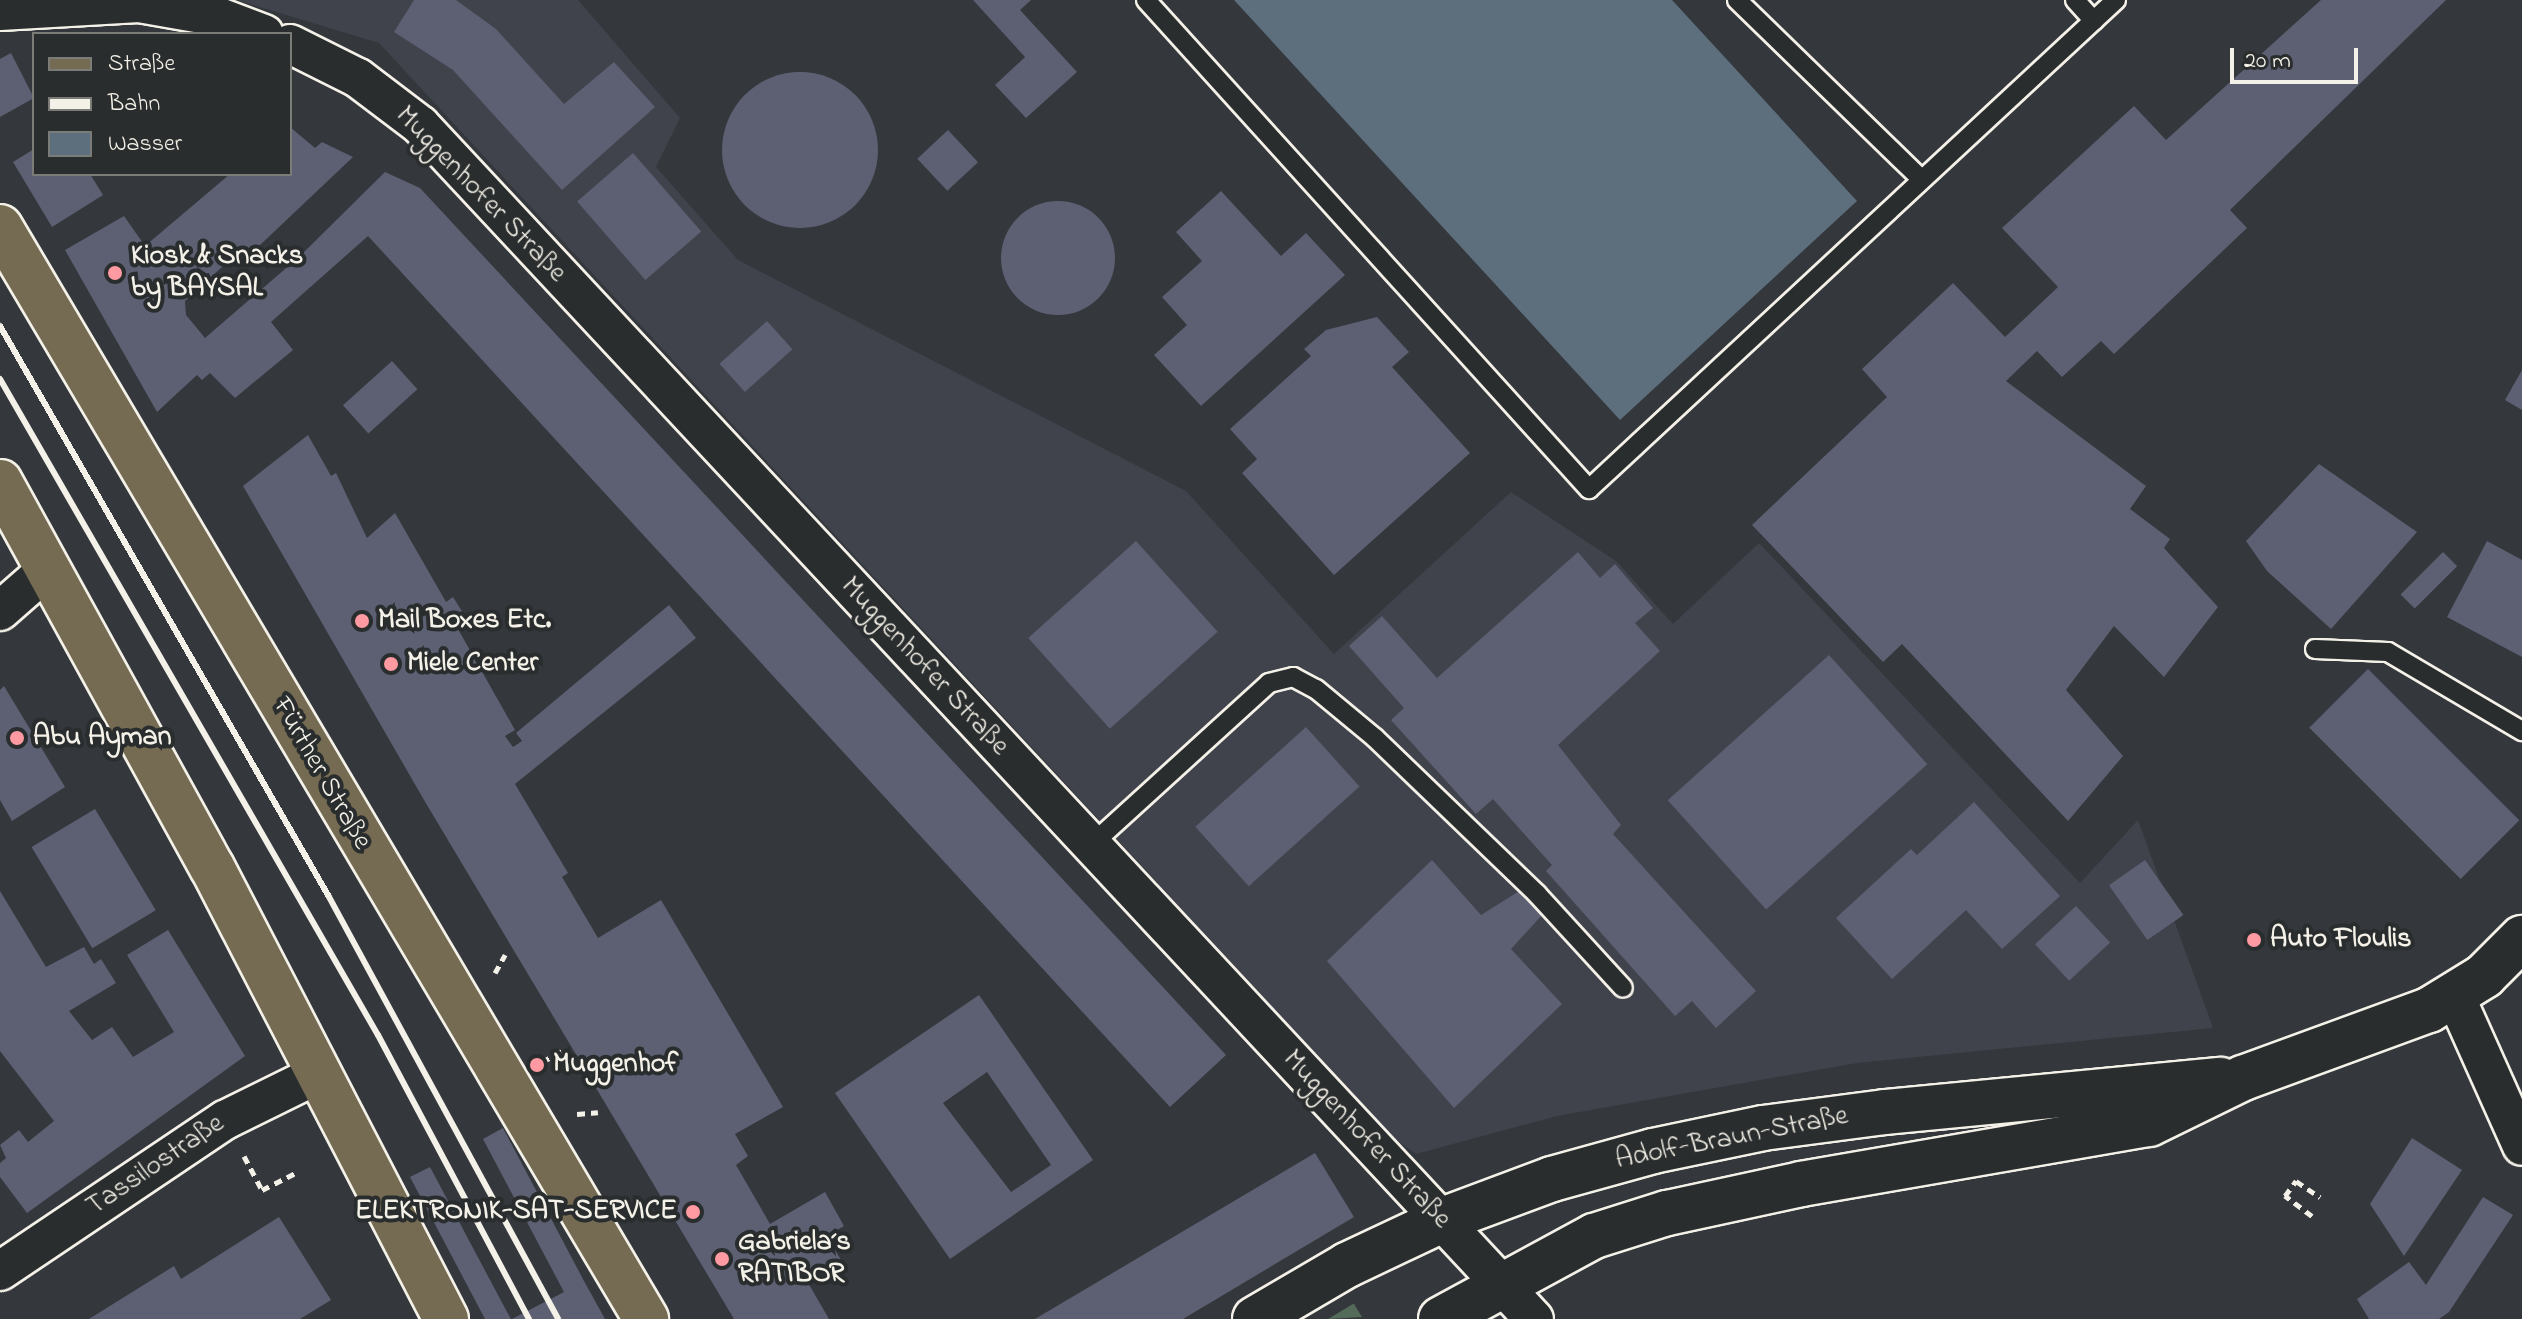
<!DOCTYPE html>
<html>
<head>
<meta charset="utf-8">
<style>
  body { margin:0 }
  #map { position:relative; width:2522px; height:1319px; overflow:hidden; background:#34373c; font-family:"Indie Flower",sans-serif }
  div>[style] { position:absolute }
  .built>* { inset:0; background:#40434c }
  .green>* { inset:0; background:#536b58 }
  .water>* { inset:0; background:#5d6e7c }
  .building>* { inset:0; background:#5c6072; transform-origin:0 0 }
  .round { border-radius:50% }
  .path>* { height:5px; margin-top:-2.5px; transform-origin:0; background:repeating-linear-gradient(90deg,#f4f1e8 0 8px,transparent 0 14px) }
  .roads { filter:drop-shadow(2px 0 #f4f1e8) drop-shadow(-2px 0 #f4f1e8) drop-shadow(0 2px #f4f1e8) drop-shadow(0 -2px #f4f1e8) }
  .service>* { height:18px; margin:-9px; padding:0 9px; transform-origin:9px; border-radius:9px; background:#2a2d2e }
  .minor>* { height:38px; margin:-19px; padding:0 19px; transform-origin:19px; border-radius:19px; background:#2a2d2e }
  .secondary>* { height:44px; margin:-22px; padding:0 22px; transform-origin:22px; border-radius:22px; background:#2a2d2e }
  .primary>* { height:44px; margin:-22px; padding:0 22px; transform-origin:22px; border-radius:22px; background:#746b52 }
  .rail>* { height:6px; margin:-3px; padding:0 3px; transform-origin:3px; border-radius:3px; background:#f4f1e8 }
  .dots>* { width:22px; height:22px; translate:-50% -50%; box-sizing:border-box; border:4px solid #2a2d2e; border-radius:50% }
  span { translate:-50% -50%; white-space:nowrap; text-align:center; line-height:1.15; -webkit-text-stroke:8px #2a2d2e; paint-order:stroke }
  .street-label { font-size:28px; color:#f4f1e8 }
  .poi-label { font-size:28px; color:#f4f1e8; font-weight:700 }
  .left { translate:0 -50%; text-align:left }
  .right { translate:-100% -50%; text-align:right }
  .legend { position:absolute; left:32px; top:32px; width:260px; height:144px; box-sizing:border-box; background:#2a2d2e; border:2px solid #7b7b78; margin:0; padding:10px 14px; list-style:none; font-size:24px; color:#f4f1e8 }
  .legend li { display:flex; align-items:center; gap:16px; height:40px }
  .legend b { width:40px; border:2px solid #7b7b78 }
  .scale { position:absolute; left:2230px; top:48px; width:128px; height:36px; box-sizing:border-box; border:4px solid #f4f1e8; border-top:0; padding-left:10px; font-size:24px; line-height:28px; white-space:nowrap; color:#f4f1e8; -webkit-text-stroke:6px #2a2d2e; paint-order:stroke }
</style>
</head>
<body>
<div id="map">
  <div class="built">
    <i style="clip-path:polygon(237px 0,578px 0,680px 118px,656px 167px,738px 260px,1186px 491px,1334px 654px,1511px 492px,1616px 561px,1673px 624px,1759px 543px,2080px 883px,2138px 820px,2213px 1028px,1857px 1063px,1557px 1116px,1416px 1154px,1395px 1139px,379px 43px)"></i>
  </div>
  <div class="green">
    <i style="clip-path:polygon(1354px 1304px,1362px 1317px,1328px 1319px,1353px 1304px)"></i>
  </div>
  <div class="water">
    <i style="clip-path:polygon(1234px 0,1672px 0,1857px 201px,1620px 420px)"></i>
  </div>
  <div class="building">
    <i style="clip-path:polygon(414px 0,456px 0,496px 29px,564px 104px,614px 62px,655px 107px,562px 190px,453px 70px,394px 32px)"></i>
    <i style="clip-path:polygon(973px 0,1031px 0,1020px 10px,1077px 72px,1026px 118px,995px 85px,1025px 57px)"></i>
    <i style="clip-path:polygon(2321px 0,2446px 0,2230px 210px,2247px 228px,2114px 354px,2101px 341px,2062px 377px,2037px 351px,2006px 381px,2146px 486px,2130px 509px,2170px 539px,2164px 548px,2218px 607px,2164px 677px,2114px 626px,2066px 690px,2123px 756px,2068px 821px,1902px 644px,1883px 662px,1752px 525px,1887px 397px,1862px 369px,1953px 283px,2005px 337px,2058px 287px,2002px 228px,2134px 106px,2166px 140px)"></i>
    <i style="clip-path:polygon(11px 53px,34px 98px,0 117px,0 59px)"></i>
    <i class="round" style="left:722px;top:72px;width:156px;height:156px"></i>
    <i style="clip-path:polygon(290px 127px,315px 148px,322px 142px,353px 157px,241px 263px,235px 255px,185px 301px,186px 315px,205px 338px,299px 257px,385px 172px,420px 188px,1226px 1055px,1170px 1107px,368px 236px,271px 322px,293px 350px,235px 398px,210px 373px,202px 380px,197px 375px,157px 412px,65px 250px,124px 216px,145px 246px,230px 174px,290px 174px)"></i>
    <i style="left:948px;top:130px;width:44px;height:42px;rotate:47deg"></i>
    <i style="clip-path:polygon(34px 149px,34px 174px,90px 174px,103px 195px,52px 227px,13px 162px)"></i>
    <i style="left:633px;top:153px;width:104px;height:74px;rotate:49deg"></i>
    <i style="clip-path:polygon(1221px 191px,1281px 256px,1306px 233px,1345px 275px,1201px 406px,1154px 355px,1187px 325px,1162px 297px,1202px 261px,1176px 232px)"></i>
    <i class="round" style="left:1001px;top:201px;width:114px;height:114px"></i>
    <i style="clip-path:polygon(1377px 317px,1409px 352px,1392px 367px,1470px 453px,1334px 575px,1242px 473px,1257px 459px,1230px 429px,1311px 356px,1304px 349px,1326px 330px)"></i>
    <i style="left:767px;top:321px;width:38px;height:64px;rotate:48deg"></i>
    <i style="left:392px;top:361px;width:38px;height:66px;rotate:48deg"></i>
    <i style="clip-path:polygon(2522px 370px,2522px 410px,2505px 400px)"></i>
    <i style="clip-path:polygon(308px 435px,331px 476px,336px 473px,367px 538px,395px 513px,446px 602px,453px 597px,465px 616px,454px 622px,515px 730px,505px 736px,513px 747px,522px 741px,516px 733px,669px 605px,696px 638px,515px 784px,568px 873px,562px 877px,598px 938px,661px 900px,783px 1107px,735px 1134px,748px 1156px,736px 1165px,770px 1224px,825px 1192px,844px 1226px,827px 1236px,841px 1260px,807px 1281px,829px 1319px,734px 1319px,424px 800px,243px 486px)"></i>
    <i style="clip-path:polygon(2319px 464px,2417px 532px,2331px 629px,2267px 571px,2246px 541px)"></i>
    <i style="left:1136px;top:541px;width:122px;height:145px;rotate:48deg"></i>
    <i style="clip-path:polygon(2487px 541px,2522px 560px,2522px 657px,2447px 617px)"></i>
    <i style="clip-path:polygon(1578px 552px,1600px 578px,1615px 564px,1653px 608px,1635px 623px,1660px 651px,1558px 745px,1621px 825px,1613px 834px,1756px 991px,1716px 1028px,1692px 1001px,1675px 1016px,1546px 871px,1552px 865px,1493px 799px,1476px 814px,1391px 720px,1404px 708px,1349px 646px,1382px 616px,1437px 678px)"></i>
    <i style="left:2443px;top:552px;width:20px;height:60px;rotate:45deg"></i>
    <i style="left:1829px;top:655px;width:147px;height:217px;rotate:48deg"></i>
    <i style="left:2368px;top:669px;width:214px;height:83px;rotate:45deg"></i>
    <i style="clip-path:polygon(4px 686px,65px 787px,12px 821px,0 800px,0 690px)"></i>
    <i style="left:1306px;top:727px;width:80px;height:149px;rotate:48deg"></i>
    <i style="clip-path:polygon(1974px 802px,2060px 896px,2002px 949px,1966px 910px,1892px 979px,1836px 918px,1911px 849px,1917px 855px)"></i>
    <i style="left:95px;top:809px;width:118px;height:74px;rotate:59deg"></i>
    <i style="clip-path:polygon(1432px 860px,1481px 915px,1521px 890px,1543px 914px,1511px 949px,1562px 1004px,1454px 1108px,1327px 961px)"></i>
    <i style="left:2145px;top:860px;width:67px;height:44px;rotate:55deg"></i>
    <i style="clip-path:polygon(0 891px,46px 967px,84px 947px,94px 964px,101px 959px,116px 983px,69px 1011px,92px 1040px,112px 1027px,133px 1057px,174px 1032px,127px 955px,168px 930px,245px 1056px,27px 1213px,0 1177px,0 1163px,6px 1158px,0 1145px,19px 1130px,28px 1142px,54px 1121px,0 1051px)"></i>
    <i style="left:2076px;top:906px;width:50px;height:56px;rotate:47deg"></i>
    <i style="clip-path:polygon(evenodd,979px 995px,1093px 1160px,950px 1259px,835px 1093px,979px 995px,987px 1072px,1051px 1165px,1011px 1192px,943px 1103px,987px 1072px)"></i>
    <i style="clip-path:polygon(503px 1128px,584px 1281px,605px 1319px,512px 1319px,564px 1292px,483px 1139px)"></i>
    <i style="clip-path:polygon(2412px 1138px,2462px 1170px,2404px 1256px,2370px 1204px)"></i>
    <i style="clip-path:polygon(1315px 1153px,1354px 1217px,1183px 1319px,1035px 1319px)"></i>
    <i style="clip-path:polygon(430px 1167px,506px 1310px,511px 1319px,485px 1319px,410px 1177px)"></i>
    <i style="clip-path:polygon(2483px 1197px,2513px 1215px,2449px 1312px,2439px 1319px,2369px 1319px,2357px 1299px,2409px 1262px,2426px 1285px)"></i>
    <i style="clip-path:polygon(279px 1217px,331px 1300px,300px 1319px,89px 1319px,174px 1266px,181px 1279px)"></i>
  </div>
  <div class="path">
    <i style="left:495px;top:973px;width:21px;rotate:-61deg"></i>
    <i style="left:542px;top:1062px;width:23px;rotate:-29deg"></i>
    <i style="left:577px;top:1114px;width:21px;rotate:-5deg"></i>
    <i style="left:244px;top:1156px;width:38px;rotate:62deg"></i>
    <i style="left:262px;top:1190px;width:37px;rotate:-27deg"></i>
    <i style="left:2312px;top:1216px;width:34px;rotate:-143deg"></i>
    <i style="left:2285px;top:1196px;width:19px;rotate:-54deg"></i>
    <i style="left:2296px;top:1181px;width:29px;rotate:34deg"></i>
  </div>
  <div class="roads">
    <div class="service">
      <i style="left:1146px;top:0;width:660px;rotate:47.83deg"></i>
      <i style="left:1589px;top:489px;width:719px;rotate:-42.86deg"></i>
      <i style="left:1737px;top:0;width:257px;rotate:44.2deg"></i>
      <i style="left:2075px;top:0;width:28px;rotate:48deg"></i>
      <i style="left:2315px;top:649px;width:73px;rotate:2.4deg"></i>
      <i style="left:2388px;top:652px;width:156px;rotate:30.5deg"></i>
      <i style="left:1090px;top:846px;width:242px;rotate:-42.3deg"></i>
      <i style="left:1269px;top:683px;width:25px;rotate:-14deg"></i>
      <i style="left:1293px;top:677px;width:26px;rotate:28deg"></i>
      <i style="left:1316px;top:689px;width:77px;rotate:39.7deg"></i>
      <i style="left:1375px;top:738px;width:225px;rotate:43.9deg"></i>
      <i style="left:1537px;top:894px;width:127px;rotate:47.5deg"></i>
    </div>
    <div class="minor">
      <i style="left:0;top:11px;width:139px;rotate:-3.3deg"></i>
      <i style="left:139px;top:3px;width:81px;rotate:9.9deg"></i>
      <i style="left:219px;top:17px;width:48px;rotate:20.7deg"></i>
      <i style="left:290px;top:44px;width:76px;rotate:26.6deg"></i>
      <i style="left:358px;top:78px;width:78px;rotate:37.2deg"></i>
      <i style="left:420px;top:125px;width:1633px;rotate:46.99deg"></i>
      <i style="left:0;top:611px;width:64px;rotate:-41.2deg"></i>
      <i style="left:2455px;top:996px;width:164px;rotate:65.9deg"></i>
      <i style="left:0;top:1271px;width:271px;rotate:-33.9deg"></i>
      <i style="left:225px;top:1120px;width:104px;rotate:-26.3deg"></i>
    </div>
    <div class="secondary">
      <i style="left:1255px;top:1319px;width:107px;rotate:-30.4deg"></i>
      <i style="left:1347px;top:1265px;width:105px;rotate:-25.3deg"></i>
      <i style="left:1442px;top:1220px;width:117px;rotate:-20.4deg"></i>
      <i style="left:1552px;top:1179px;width:105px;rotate:-15.5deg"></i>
      <i style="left:1653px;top:1151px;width:112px;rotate:-11.8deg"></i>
      <i style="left:1763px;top:1128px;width:123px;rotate:-7.5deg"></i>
      <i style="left:1885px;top:1112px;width:337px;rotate:-5.5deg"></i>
      <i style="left:1441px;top:1319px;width:174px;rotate:-28.5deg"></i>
      <i style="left:1594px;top:1236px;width:77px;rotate:-17.5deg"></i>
      <i style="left:1667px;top:1213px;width:137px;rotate:-12.2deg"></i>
      <i style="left:1801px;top:1184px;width:353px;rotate:-9.8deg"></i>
      <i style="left:2149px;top:1124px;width:105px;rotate:-26.1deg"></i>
      <i style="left:2243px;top:1078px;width:198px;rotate:-20.1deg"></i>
      <i style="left:2429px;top:1010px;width:65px;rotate:-31.7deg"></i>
      <i style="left:2484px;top:976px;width:54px;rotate:-45deg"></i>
    </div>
    <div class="primary">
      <i style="left:0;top:227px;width:1269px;rotate:59.39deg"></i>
      <i style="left:0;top:482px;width:440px;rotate:61.2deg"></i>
      <i style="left:212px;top:867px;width:509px;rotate:62.63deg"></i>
    </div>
  </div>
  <div class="rail">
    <i style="left:0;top:326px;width:657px;rotate:60.04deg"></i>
    <i style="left:328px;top:895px;width:482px;rotate:61.5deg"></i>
    <i style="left:0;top:379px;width:757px;rotate:60.05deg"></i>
    <i style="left:378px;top:1035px;width:322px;rotate:62deg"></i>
  </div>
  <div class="dots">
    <i style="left:115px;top:273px;background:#ff9aa2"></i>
    <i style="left:362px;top:621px;background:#ff9aa2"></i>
    <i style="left:391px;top:664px;background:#ff9aa2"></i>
    <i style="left:17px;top:738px;background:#ff9aa2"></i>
    <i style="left:2254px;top:940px;background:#ff9aa2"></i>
    <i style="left:537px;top:1065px;background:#ff9aa2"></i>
    <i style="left:693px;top:1212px;background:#ff9aa2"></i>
    <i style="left:722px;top:1259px;background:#ff9aa2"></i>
  </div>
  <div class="street-label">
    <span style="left:480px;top:195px;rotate:46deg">Muggenhofer Straße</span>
    <span style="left:924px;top:667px;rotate:47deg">Muggenhofer Straße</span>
    <span style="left:321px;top:774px;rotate:60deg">Fürther Straße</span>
    <span style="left:1732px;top:1139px;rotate:-11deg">Adolf-Braun-Straße</span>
    <span style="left:1366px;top:1140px;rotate:47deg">Muggenhofer Straße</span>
    <span style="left:156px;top:1166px;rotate:-34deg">Tassilostraße</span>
  </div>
  <div class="poi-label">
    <span class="left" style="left:131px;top:273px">Kiosk &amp; Snacks<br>by BAYSAL</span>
    <span class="left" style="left:378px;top:621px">Mail Boxes Etc.</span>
    <span class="left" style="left:407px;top:664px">Miele Center</span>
    <span class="left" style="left:33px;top:738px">Abu Ayman</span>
    <span class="left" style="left:2270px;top:940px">Auto Floulis</span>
    <span class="left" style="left:553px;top:1065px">Muggenhof</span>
    <span class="right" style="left:677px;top:1212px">ELEKTRONIK-SAT-SERVICE</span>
    <span class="left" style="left:738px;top:1259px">Gabriela´s<br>RATIBOR</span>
  </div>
  <ul class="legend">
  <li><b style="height:10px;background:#746b52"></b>Straße</li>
  <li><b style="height:10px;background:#f4f1e8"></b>Bahn</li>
  <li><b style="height:22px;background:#5d6e7c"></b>Wasser</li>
  </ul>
  <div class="scale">20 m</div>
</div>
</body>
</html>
